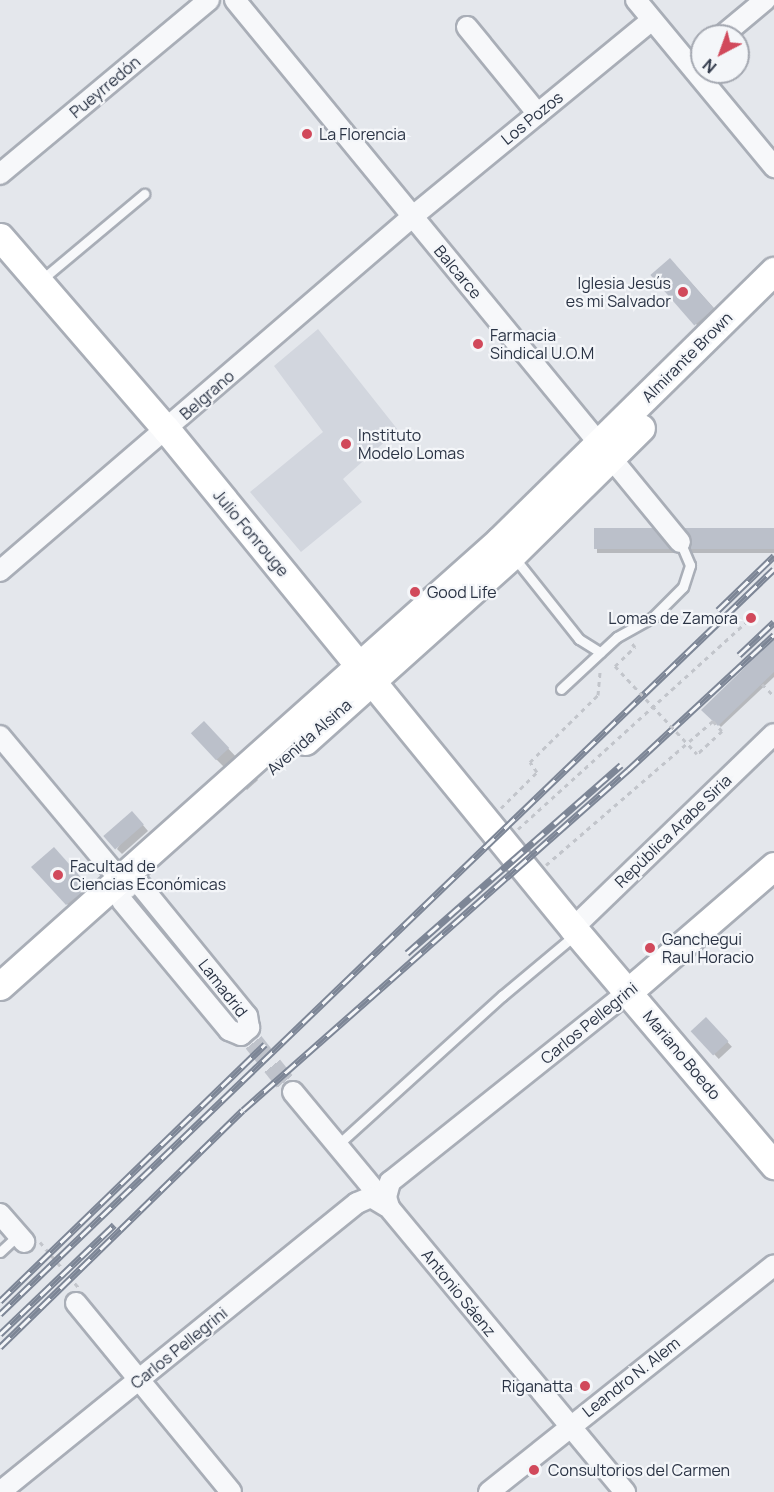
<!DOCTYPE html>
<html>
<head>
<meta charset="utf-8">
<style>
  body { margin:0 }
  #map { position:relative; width:774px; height:1492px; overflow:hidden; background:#e4e7ec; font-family:Manrope,sans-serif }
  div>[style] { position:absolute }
  .built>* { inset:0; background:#d2d6de }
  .shadow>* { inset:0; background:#0003; transform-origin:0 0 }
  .building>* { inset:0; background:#bbc0ca; transform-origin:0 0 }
  .street-tunnel>* { height:20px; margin-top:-10px; transform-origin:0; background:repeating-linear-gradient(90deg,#bfc3cb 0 20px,transparent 0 30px) }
  .path>* { height:3px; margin-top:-1.5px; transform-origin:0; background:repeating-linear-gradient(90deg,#c2c5cb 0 4.5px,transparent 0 9px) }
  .roads { filter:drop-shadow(2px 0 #a9aeb7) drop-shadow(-2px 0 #a9aeb7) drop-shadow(0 2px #a9aeb7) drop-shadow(0 -2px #a9aeb7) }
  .lane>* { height:9px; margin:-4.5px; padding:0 4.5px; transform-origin:4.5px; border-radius:4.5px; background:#f7f8fa }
  .street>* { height:20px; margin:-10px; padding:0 10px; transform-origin:10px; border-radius:10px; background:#f7f8fa }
  .secondary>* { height:27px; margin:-13.5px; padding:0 13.5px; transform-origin:13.5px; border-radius:13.5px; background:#fff }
  .rail>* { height:7px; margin-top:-3.5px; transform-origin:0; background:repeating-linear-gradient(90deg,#f4f6f9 0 14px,#7d8696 0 28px); box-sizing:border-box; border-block:2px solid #7d8696 }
  .path-bridge>* { height:3px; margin-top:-1.5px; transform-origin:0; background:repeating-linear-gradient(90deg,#c2c5cb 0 4.5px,transparent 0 9px) }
  .dots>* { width:16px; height:16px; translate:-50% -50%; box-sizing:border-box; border:3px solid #f4f6f9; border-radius:50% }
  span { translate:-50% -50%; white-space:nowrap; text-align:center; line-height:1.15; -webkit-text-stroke:4.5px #f4f6f9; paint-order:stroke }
  .street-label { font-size:16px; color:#2b3445 }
  .poi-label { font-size:16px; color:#2b3445 }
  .left { translate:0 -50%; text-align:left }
  .right { translate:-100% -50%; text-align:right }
  .north { position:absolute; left:690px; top:24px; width:60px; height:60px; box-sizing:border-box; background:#f4f6f9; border:2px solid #a4a8b1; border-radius:50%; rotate:221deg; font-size:16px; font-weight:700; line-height:24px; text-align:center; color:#2b3445 }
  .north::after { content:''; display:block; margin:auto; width:21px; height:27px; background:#d1495b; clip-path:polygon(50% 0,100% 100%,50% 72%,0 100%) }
</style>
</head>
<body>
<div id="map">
  <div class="built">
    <i style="clip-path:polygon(318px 329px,398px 430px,343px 479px,362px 502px,301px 552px,250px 492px,323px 432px,274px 366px)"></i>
  </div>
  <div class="shadow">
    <i style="clip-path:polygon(678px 268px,722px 317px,705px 334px,652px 275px)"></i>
    <i style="left:774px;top:530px;width:23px;height:177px;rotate:90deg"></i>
    <i style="clip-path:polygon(774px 641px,774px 677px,721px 727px,703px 710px)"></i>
    <i style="clip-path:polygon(204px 723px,258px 780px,247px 790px,216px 759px)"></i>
    <i style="clip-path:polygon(137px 818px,148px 831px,122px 854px,117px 849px)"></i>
    <i style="clip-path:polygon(54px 849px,102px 901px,83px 921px,67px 904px)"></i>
    <i style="left:706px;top:1019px;width:38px;height:18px;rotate:47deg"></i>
  </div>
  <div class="building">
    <i style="left:670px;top:258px;width:67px;height:26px;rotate:49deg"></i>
    <i style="left:774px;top:528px;width:21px;height:180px;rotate:90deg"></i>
    <i style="clip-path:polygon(774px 639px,774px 672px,718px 726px,701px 710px)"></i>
    <i style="left:204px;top:721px;width:37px;height:18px;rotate:47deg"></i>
    <i style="left:132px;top:811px;width:18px;height:38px;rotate:49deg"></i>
    <i style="clip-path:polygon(54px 847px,86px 883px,85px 890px,66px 905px,31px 867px)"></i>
    <i style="left:706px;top:1017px;width:33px;height:21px;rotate:47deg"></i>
  </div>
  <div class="street-tunnel">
    <i style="left:235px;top:1019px;width:93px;rotate:51.5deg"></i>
  </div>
  <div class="path">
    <i style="left:615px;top:666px;width:28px;rotate:-44deg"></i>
    <i style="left:635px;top:647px;width:6px;rotate:-129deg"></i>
    <i style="left:762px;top:684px;width:17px;rotate:45deg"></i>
    <i style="left:501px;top:808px;width:51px;rotate:-45deg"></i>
    <i style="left:537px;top:772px;width:12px;rotate:-125deg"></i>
    <i style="left:530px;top:762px;width:95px;rotate:-44.6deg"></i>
    <i style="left:598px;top:695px;width:24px;rotate:-85deg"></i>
    <i style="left:518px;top:829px;width:314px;rotate:-42.2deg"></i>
    <i style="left:546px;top:865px;width:221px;rotate:-40.8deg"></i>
    <i style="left:713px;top:721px;width:13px;rotate:48deg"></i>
    <i style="left:722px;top:731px;width:34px;rotate:137deg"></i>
    <i style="left:40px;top:1242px;width:59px;rotate:49.8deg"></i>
  </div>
  <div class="roads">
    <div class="lane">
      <i style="left:40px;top:281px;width:136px;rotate:-39.9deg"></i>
      <i style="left:513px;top:556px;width:106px;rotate:51.5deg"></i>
      <i style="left:579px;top:639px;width:25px;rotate:32deg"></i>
      <i style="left:561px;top:689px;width:76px;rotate:-42.9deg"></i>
      <i style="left:617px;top:637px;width:41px;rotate:-29.1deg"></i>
      <i style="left:653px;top:617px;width:42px;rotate:-45deg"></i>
      <i style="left:683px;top:587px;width:23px;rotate:-72deg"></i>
      <i style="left:690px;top:565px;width:25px;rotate:-113deg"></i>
      <i style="left:343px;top:1140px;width:215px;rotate:-42.2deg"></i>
      <i style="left:502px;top:996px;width:95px;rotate:-39.9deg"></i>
      <i style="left:0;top:1252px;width:25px;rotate:-43deg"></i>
    </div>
    <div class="street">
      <i style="left:235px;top:0;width:701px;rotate:50.61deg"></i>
      <i style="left:636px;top:0;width:217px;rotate:50.4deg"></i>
      <i style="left:467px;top:27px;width:112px;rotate:50.8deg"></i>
      <i style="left:722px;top:36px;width:56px;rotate:-39.9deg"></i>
      <i style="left:0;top:174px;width:272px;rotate:-39.8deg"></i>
      <i style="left:0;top:571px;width:543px;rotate:-40.67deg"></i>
      <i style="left:412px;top:217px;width:310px;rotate:-39.4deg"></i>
      <i style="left:0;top:736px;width:198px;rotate:50.1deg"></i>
      <i style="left:122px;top:901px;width:168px;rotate:50.3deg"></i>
      <i style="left:229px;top:1030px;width:13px;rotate:23deg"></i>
      <i style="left:241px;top:1035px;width:11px;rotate:-41deg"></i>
      <i style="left:249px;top:1028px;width:12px;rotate:-99deg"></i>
      <i style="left:247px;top:1016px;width:169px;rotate:-129.2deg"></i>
      <i style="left:573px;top:928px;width:279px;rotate:-44deg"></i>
      <i style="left:293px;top:1092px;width:520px;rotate:50.31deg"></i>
      <i style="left:389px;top:1207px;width:10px;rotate:-107deg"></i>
      <i style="left:386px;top:1197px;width:16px;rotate:-75deg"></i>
      <i style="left:390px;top:1182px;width:305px;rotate:-38.6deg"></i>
      <i style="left:0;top:1214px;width:37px;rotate:49deg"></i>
      <i style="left:76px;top:1303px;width:244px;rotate:50.6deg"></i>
      <i style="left:0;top:1492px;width:459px;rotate:-39deg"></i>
      <i style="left:357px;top:1203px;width:15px;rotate:-23deg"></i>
      <i style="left:371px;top:1197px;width:17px;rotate:31deg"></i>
      <i style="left:489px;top:1492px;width:364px;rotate:-38.5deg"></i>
    </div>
    <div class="secondary">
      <i style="left:0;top:237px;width:254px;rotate:49.2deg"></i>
      <i style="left:166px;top:429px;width:644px;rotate:50.8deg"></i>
      <i style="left:573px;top:928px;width:311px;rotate:49.7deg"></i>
      <i style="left:305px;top:741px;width:278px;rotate:-41.9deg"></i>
      <i style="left:512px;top:555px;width:181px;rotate:-44.6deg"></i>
      <i style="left:0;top:986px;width:670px;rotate:-41.73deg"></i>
      <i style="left:500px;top:540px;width:384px;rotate:-44.5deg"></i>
      <i style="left:628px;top:992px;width:193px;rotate:-40.8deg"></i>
    </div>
  </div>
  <div class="rail">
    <i style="left:718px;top:610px;width:78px;rotate:-44deg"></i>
    <i style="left:739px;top:655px;width:48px;rotate:-43.3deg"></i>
    <i style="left:407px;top:953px;width:285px;rotate:-41.3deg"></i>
    <i style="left:0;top:1301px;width:369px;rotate:-44.1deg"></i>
    <i style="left:0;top:1314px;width:1074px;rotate:-43.91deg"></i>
    <i style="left:0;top:1334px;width:158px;rotate:-43.7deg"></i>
    <i style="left:0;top:1347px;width:339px;rotate:-44.3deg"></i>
    <i style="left:243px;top:1110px;width:514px;rotate:-41.45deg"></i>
    <i style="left:628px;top:770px;width:199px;rotate:-42.8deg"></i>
  </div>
  <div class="path-bridge">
    <i style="left:615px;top:666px;width:120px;rotate:47deg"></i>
  </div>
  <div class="dots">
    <i style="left:307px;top:134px;background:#d1495b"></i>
    <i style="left:683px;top:292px;background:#d1495b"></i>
    <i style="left:478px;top:344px;background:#d1495b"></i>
    <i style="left:346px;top:444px;background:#d1495b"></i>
    <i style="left:415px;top:592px;background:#d1495b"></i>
    <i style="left:751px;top:618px;background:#d1495b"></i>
    <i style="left:58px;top:875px;background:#d1495b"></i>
    <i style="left:650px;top:948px;background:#d1495b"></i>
    <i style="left:585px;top:1386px;background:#d1495b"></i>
    <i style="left:534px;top:1470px;background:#d1495b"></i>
  </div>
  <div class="street-label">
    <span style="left:105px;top:87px;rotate:-40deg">Pueyrredón</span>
    <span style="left:532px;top:118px;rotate:-39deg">Los Pozos</span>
    <span style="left:458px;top:272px;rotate:50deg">Balcarce</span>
    <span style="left:687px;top:357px;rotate:-45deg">Almirante Brown</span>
    <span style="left:207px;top:395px;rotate:-41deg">Belgrano</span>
    <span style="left:251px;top:533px;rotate:50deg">Julio Fonrouge</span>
    <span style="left:309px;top:737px;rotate:-41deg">Avenida Alsina</span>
    <span style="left:673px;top:831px;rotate:-44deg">República Arabe Siria</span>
    <span style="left:223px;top:988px;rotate:52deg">Lamadrid</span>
    <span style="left:589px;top:1023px;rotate:-39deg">Carlos Pellegrini</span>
    <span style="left:682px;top:1055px;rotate:50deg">Mariano Boedo</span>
    <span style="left:459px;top:1293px;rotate:51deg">Antonio Sáenz</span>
    <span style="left:179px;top:1348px;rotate:-39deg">Carlos Pellegrini</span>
    <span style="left:631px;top:1377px;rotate:-38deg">Leandro N. Alem</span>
  </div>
  <div class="poi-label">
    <span class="left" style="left:319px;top:134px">La Florencia</span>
    <span class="right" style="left:671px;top:292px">Iglesia Jesús<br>es mi Salvador</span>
    <span class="left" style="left:490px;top:344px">Farmacia<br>Sindical U.O.M</span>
    <span class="left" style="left:358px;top:444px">Instituto<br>Modelo Lomas</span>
    <span class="left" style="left:427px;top:592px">Good Life</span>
    <span class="right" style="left:738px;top:618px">Lomas de Zamora</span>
    <span class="left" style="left:70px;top:875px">Facultad de<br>Ciencias Económicas</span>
    <span class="left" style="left:662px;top:948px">Ganchegui<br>Raul Horacio</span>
    <span class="right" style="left:573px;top:1386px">Riganatta</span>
    <span class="left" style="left:548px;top:1470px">Consultorios del Carmen</span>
  </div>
  <div class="north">N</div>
</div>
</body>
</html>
